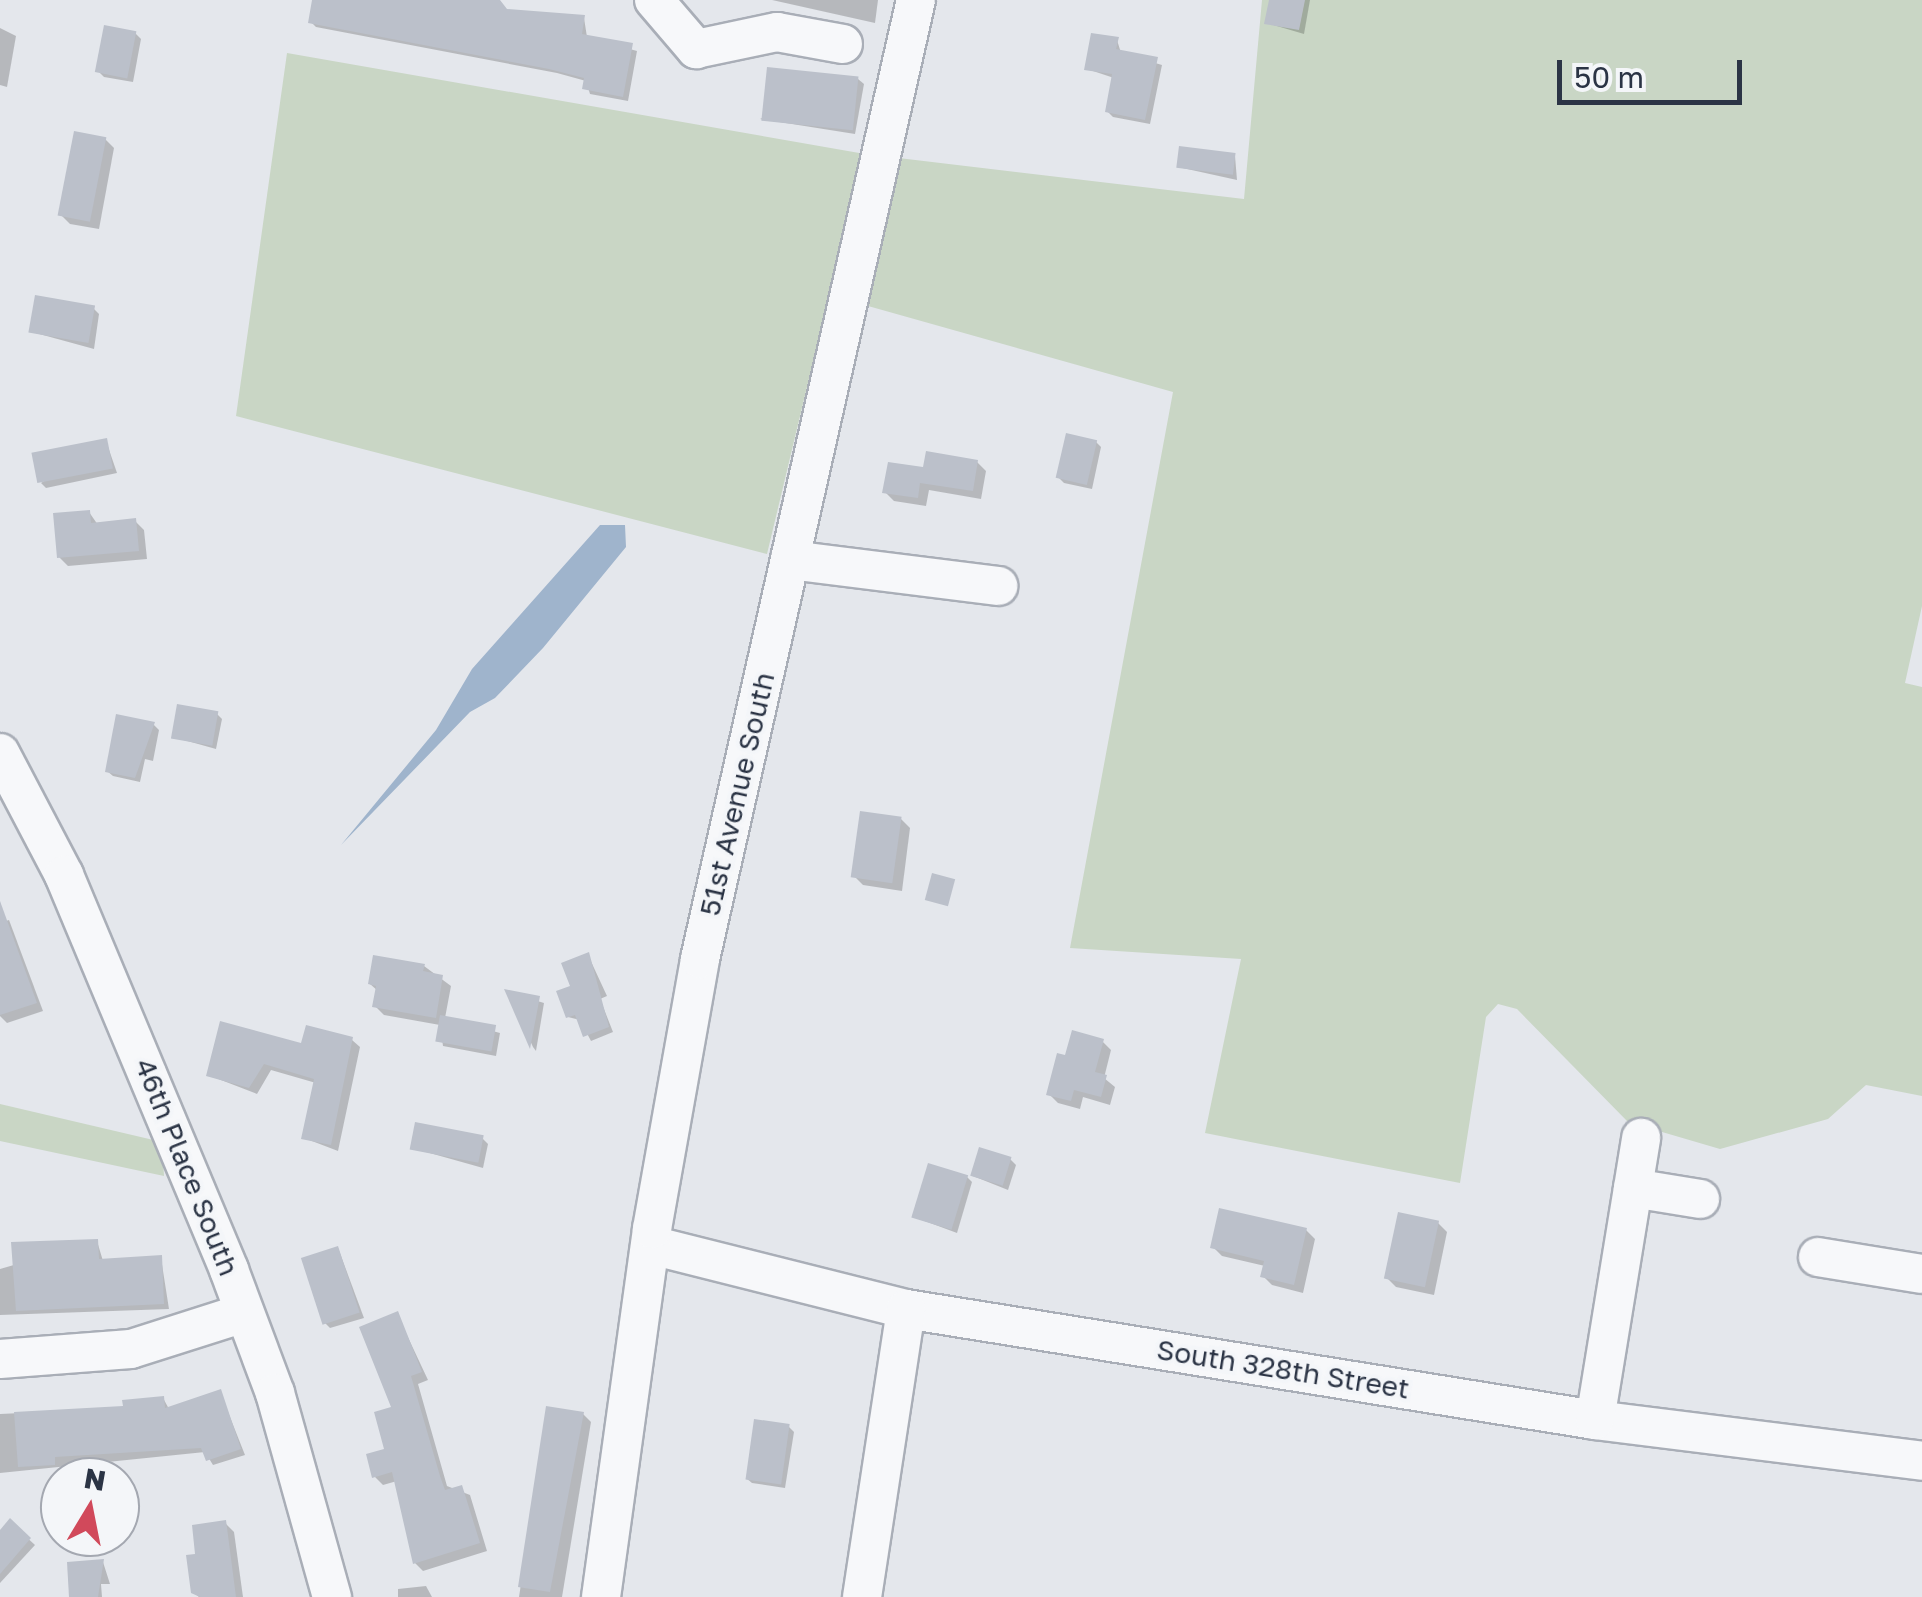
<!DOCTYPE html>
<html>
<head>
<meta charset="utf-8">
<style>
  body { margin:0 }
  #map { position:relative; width:1922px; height:1597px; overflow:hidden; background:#e4e7ec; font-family:"Golos Text",sans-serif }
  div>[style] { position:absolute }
  .green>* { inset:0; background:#c9d6c5 }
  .water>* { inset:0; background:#9fb4cc }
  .shadow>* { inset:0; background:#0003 }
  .building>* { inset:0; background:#bbc0ca; transform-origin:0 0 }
  .roads { filter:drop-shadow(2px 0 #a9aeb7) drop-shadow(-2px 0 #a9aeb7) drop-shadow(0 2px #a9aeb7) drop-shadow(0 -2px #a9aeb7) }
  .minor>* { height:38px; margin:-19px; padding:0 19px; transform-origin:19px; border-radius:19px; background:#f7f8fa }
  span { translate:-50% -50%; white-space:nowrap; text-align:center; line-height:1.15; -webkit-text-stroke:8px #f4f6f9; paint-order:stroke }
  .street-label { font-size:28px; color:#2b3445 }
  .north { position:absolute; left:40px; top:1457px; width:100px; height:100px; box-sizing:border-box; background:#f4f6f9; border:2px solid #a4a8b1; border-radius:50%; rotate:10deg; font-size:28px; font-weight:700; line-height:40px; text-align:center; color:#2b3445 }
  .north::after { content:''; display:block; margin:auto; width:35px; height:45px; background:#d1495b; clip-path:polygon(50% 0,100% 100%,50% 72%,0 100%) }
  .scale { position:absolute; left:1557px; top:60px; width:185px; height:45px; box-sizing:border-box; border:5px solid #2b3445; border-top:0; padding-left:12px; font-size:30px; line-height:35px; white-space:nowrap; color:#2b3445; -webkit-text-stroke:8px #f4f6f9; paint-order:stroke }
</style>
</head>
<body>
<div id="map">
  <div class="green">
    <i style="clip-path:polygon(1262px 0,1922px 0,1922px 606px,1905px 683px,1922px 687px,1922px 1096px,1866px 1085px,1828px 1119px,1720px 1149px,1628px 1122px,1517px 1009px,1498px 1004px,1486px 1017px,1460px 1183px,1205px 1133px,1241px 959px,1070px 948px,1173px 392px,829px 295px,767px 554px,236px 416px,287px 53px,865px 154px,1244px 199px)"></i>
    <i style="clip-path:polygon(0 1104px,162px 1142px,164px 1176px,0 1141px)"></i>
  </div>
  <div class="water">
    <i style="clip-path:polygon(600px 525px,625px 525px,626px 547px,543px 648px,495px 698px,470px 712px,341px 845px,436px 730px,472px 669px)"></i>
  </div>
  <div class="shadow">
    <i style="clip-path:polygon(314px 0,486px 0,507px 12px,584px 18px,587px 37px,637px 51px,628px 101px,590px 94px,586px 81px,557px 73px,316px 27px,311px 22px)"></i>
    <i style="clip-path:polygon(772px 0,878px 0,875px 23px)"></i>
    <i style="clip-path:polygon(1271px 0,1310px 0,1304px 34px,1267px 23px)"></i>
    <i style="clip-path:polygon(0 28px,16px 36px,7px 87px,0 85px)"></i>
    <i style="clip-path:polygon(135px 33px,141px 39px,133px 82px,104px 77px,98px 71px)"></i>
    <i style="clip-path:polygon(1117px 40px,1121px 53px,1162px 65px,1150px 124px,1113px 117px,1107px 111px,1114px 78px,1087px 69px)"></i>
    <i style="clip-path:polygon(858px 79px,864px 84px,855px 134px,760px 119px)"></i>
    <i style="clip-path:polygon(105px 139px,114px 148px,99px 229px,70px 224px,61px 215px)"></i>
    <i style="clip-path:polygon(1235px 156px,1237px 180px,1178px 167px)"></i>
    <i style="clip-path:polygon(94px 309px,99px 314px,94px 349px,32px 332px)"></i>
    <i style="clip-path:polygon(106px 441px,117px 473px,46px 488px,41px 483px)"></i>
    <i style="clip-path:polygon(1096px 442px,1101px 447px,1092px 489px,1064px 483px,1058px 477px)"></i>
    <i style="clip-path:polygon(977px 462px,986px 471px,981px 499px,929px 490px,926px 506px,894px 501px,885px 492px,925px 470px)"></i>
    <i style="clip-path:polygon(89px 512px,98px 525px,135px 521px,144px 530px,147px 559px,68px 566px,59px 557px)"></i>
    <i style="clip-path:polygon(216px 713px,222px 719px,216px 749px,173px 737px)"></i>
    <i style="clip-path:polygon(153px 724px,159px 730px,153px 761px,145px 759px,140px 782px,113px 776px,107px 771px)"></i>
    <i style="clip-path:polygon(901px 819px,910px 828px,902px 891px,863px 885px,854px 876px)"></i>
    <i style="clip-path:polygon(9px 920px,43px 1011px,7px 1023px,0 1016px,0 923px)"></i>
    <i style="clip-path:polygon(588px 955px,607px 996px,600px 999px,613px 1032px,591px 1041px,580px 1020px,568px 1017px)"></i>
    <i style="clip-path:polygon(424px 966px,451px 986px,445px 1018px,500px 1033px,496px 1056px,443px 1046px,440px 1025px,384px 1015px,375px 1006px,378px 991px,370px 984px)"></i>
    <i style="clip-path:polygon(508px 992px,544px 1003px,536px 1051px,533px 1047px)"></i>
    <i style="clip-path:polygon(352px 1040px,360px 1047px,338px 1151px,304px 1138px,316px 1083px,271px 1070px,257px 1094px,208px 1075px,303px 1046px)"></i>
    <i style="clip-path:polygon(1102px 1041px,1111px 1050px,1104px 1078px,1115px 1087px,1110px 1105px,1083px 1097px,1080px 1109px,1058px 1103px,1049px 1094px,1067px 1058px)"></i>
    <i style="clip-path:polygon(482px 1138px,488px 1144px,483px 1168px,412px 1148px)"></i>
    <i style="clip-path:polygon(1010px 1159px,1016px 1165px,1008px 1190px,973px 1176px)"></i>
    <i style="clip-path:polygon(967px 1177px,972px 1182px,957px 1233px,914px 1217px)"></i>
    <i style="clip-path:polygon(1438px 1223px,1447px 1232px,1434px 1295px,1396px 1287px,1387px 1278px)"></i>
    <i style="clip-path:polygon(1306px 1230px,1315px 1239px,1303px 1293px,1272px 1285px,1263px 1276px,1265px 1266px,1222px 1256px,1213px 1247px)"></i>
    <i style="clip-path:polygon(97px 1241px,103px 1261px,161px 1258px,169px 1309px,0 1315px,0 1269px)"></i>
    <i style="clip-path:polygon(338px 1248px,364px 1318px,330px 1328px,325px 1323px)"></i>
    <i style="clip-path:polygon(397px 1314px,428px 1380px,418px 1384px,447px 1486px,470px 1495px,487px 1551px,423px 1571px,415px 1563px,397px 1481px,383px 1485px,375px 1477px,387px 1450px,394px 1408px)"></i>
    <i style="clip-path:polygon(220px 1392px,245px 1455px,213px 1465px,205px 1452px,0 1473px,0 1414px,125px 1408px,163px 1398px,169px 1409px)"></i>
    <i style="clip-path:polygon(548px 1409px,583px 1414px,591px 1422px,562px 1597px,519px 1597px)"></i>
    <i style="clip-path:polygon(788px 1426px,794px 1432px,785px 1488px,752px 1483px,746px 1478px)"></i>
    <i style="clip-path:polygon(10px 1522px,35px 1545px,0 1583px,0 1532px)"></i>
    <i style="clip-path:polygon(225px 1523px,234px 1532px,243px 1597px,199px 1597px,193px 1592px,198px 1556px)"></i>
    <i style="clip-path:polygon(103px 1562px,110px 1584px,101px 1584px,102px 1597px,72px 1597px)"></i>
    <i style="clip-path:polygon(426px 1586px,432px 1597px,398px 1597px,398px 1589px)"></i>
  </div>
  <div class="building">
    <i style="clip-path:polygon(312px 0,500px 0,507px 9px,585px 15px,582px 34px,633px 43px,623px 97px,582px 89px,584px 78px,549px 69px,308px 23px)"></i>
    <i style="clip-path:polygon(1269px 0,1305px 0,1299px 30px,1264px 24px)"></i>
    <i style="left:104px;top:25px;width:33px;height:48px;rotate:11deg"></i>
    <i style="clip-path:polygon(1091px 33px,1119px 37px,1116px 49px,1158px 57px,1145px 120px,1105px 112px,1112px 74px,1084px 70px)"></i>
    <i style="left:767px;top:67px;width:92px;height:54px;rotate:6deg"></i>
    <i style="left:74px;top:131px;width:33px;height:86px;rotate:11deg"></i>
    <i style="left:1179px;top:146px;width:57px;height:22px;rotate:7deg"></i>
    <i style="left:35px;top:295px;width:61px;height:38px;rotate:10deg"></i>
    <i style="left:1066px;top:433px;width:32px;height:46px;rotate:13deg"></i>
    <i style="left:107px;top:438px;width:31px;height:77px;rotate:79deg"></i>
    <i style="clip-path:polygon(926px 451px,978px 460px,973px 491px,920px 483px,918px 498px,882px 493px,888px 462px,923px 467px)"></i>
    <i style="clip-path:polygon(90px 510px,91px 523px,136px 518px,139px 551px,57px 558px,53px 513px)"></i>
    <i style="left:177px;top:704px;width:42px;height:35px;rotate:10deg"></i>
    <i style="clip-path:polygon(116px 714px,155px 722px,135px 778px,105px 772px)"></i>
    <i style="left:860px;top:811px;width:42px;height:67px;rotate:8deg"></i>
    <i style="left:932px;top:873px;width:24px;height:28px;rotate:15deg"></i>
    <i style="clip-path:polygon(0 901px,37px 1003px,0 1015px)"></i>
    <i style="clip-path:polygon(589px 952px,609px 1027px,583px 1037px,575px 1015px,566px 1018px,556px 991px,570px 986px,561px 963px)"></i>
    <i style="clip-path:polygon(373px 955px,425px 964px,423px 971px,443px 975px,436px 1018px,372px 1007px,376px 986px,368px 984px)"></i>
    <i style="clip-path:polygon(504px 989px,540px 996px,530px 1049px)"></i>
    <i style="left:440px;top:1015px;width:57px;height:27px;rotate:10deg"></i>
    <i style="clip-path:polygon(220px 1021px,301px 1043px,306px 1025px,353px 1037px,331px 1145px,301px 1139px,314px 1079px,264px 1064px,249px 1088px,206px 1076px)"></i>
    <i style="clip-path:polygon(1072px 1030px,1104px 1039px,1095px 1072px,1107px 1075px,1101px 1097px,1074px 1090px,1071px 1101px,1046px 1095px,1057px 1053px,1065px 1055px)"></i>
    <i style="left:415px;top:1122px;width:70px;height:28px;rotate:11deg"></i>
    <i style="left:979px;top:1147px;width:34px;height:30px;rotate:17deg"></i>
    <i style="left:928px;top:1163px;width:42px;height:57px;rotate:17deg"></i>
    <i style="clip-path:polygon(1219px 1208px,1307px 1228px,1294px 1285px,1260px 1277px,1264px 1261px,1210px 1248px)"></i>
    <i style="left:1398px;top:1212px;width:42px;height:68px;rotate:12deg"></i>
    <i style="clip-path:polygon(98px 1239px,99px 1259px,162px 1255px,164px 1304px,16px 1311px,11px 1242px)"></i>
    <i style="left:338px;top:1246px;width:70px;height:39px;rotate:72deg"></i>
    <i style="clip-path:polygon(398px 1311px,422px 1372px,411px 1376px,440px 1476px,445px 1490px,462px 1485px,480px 1543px,413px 1564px,392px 1472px,372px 1478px,366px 1454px,384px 1449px,374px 1412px,391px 1407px,359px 1327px)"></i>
    <i style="clip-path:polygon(221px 1389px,241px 1449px,206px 1461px,201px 1448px,55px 1457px,55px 1465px,18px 1467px,14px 1412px,123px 1406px,122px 1400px,164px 1396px,165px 1408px)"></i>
    <i style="clip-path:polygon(546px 1406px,584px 1412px,550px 1592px,518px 1587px)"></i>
    <i style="left:754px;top:1419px;width:36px;height:61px;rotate:8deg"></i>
    <i style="clip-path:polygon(10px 1518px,31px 1538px,0 1574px,0 1530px)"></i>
    <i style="clip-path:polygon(226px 1520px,236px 1597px,200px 1597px,191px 1593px,186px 1555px,195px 1554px,192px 1525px)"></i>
    <i style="clip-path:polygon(104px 1559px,98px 1597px,69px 1597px,67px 1562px)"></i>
  </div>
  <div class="roads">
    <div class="minor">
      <i style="left:654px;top:0;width:65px;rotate:49.4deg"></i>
      <i style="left:696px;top:49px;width:83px;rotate:-11.9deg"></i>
      <i style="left:777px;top:32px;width:67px;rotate:10.3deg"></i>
      <i style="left:790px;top:560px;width:210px;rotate:7.1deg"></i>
      <i style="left:0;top:753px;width:138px;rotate:62.3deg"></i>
      <i style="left:64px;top:875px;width:428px;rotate:67.3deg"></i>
      <i style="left:229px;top:1270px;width:131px;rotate:69.5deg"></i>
      <i style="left:275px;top:1393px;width:212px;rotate:74.4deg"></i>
      <i style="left:1633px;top:1188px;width:68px;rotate:9.3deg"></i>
      <i style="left:651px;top:1245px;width:263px;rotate:14.1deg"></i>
      <i style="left:906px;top:1309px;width:698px;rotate:9.15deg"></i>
      <i style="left:1595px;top:1420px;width:330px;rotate:7.1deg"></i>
      <i style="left:1818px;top:1257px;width:105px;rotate:9.3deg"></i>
      <i style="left:0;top:1359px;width:131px;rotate:-4.4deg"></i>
      <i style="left:131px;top:1349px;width:119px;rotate:-17.7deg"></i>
      <i style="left:1595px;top:1420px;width:286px;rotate:-80.7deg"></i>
      <i style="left:601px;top:1597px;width:372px;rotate:-82.1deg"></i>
      <i style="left:652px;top:1229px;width:274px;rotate:-79.9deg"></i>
      <i style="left:700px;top:959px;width:983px;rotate:-77.31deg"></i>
      <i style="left:862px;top:1597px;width:291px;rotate:-81.3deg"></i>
    </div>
  </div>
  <div class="street-label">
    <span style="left:737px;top:794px;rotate:-77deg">51st Avenue South</span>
    <span style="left:187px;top:1167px;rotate:68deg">46th Place South</span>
    <span style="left:1283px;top:1369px;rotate:9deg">South 328th Street</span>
  </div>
  <div class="north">N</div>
  <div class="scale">50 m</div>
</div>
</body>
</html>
